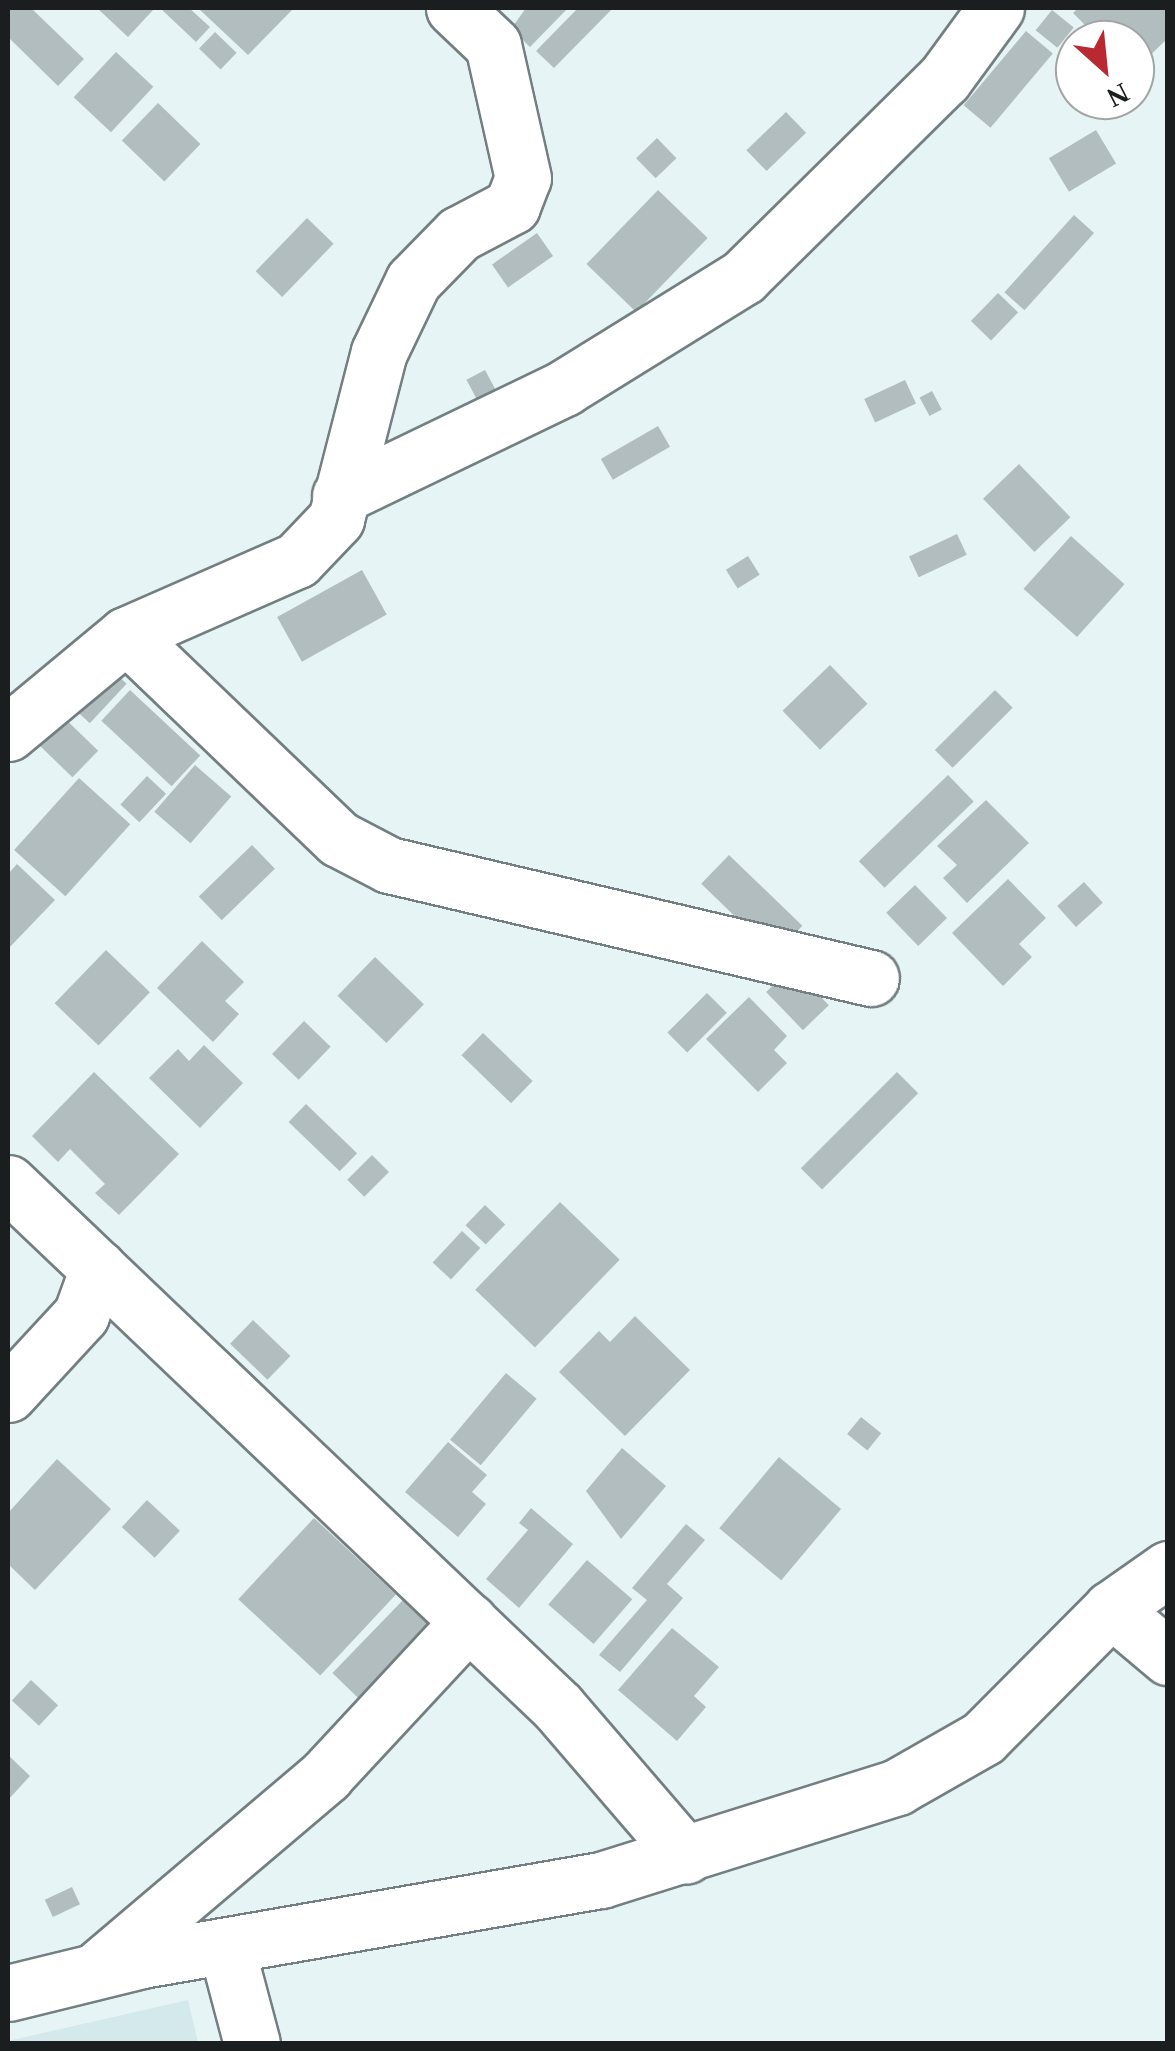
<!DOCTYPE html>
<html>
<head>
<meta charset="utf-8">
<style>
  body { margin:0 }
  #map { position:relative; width:1175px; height:2051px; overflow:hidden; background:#e7f4f5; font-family:"Times New Roman",serif }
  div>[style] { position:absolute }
  .built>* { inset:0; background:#d3e9eb }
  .building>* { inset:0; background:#b1bdbf; transform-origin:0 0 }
  .roads { filter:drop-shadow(2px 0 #737f80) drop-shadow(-2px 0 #737f80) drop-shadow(0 2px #737f80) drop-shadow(0 -2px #737f80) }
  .minor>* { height:55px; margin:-27.5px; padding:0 27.5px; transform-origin:27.5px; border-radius:27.5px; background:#fff }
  span { translate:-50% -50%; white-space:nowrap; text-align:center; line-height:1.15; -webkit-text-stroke:8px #fff; paint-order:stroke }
  .frame { position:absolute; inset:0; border:10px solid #1a1e1f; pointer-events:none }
  .north { position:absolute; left:1055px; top:20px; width:100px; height:100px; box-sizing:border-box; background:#fff; border:2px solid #a3a5a5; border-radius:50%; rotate:153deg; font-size:28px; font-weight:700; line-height:40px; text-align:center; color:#1a1e1f }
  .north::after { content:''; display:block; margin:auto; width:35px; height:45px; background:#b92932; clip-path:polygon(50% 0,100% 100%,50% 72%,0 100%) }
</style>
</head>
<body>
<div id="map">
  <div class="built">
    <i style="clip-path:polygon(188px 2000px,198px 2043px,8px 2043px,8px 2041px)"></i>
  </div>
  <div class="building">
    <i style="clip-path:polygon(8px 8px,31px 8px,84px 59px,58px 86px,8px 37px)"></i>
    <i style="clip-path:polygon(97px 8px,150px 8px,153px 10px,128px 37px)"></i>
    <i style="clip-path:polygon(160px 8px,189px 8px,210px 27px,196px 42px)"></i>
    <i style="clip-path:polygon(198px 8px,294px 8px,248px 55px)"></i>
    <i style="clip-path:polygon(526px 8px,568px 8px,530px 47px,511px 29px)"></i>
    <i style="clip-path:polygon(578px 8px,613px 8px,554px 68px,536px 51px)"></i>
    <i style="clip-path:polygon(1078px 8px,1168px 8px,1168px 38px,1135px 70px,1135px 40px,1100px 40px,1073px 13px)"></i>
    <i style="left:1052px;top:10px;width:28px;height:26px;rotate:39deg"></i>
    <i style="left:1026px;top:31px;width:35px;height:97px;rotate:40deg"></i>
    <i style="left:215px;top:32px;width:30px;height:23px;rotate:44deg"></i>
    <i style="left:116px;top:52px;width:51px;height:62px;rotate:43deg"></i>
    <i style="left:158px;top:103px;width:59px;height:52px;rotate:44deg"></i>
    <i style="left:786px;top:112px;width:29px;height:55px;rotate:46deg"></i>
    <i style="left:1096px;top:130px;width:39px;height:55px;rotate:59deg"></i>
    <i style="left:657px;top:138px;width:28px;height:29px;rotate:46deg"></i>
    <i style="left:658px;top:190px;width:69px;height:103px;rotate:44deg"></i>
    <i style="left:1074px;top:215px;width:27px;height:104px;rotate:42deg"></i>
    <i style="left:307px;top:218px;width:37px;height:74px;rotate:44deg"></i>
    <i style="left:537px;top:233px;width:28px;height:55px;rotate:55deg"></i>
    <i style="left:998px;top:293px;width:28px;height:39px;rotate:44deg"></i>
    <i style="left:485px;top:370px;width:27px;height:21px;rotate:62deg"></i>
    <i style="left:905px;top:380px;width:26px;height:45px;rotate:65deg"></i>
    <i style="left:932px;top:391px;width:21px;height:14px;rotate:62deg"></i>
    <i style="left:658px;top:426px;width:24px;height:66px;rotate:60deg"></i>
    <i style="left:1019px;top:464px;width:74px;height:50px;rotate:46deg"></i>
    <i style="left:957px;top:534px;width:23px;height:53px;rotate:65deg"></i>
    <i style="left:1071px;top:536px;width:72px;height:71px;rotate:42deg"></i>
    <i style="left:748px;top:556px;width:22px;height:26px;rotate:58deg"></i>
    <i style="left:362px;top:570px;width:51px;height:97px;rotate:61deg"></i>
    <i style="left:101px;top:660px;width:35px;height:54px;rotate:43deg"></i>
    <i style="left:830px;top:665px;width:54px;height:66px;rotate:46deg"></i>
    <i style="left:130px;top:690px;width:96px;height:42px;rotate:43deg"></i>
    <i style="left:995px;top:690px;width:25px;height:85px;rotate:45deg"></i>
    <i style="left:55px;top:709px;width:60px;height:37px;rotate:44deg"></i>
    <i style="left:195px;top:765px;width:48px;height:62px;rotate:41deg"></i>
    <i style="left:948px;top:775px;width:37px;height:124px;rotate:46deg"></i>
    <i style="left:147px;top:776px;width:26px;height:39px;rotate:43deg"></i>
    <i style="left:79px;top:778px;width:69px;height:97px;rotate:42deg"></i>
    <i style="clip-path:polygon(986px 800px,1029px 843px,967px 903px,943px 878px,957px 865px,937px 846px)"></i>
    <i style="left:252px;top:845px;width:33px;height:74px;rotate:46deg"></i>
    <i style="left:729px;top:855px;width:102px;height:40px;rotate:44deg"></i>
    <i style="clip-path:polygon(17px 864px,55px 900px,8px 949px,8px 874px)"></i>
    <i style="clip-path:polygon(1008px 879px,1046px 918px,1019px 944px,1032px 957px,1003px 986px,952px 933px)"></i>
    <i style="left:1084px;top:882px;width:28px;height:36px;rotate:48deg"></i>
    <i style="left:915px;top:885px;width:46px;height:40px;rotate:46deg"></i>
    <i style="clip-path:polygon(202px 941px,244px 982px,225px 1001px,239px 1014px,213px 1042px,157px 988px)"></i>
    <i style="left:106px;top:950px;width:61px;height:74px;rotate:44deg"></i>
    <i style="left:375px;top:957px;width:68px;height:54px;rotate:44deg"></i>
    <i style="left:792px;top:967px;width:53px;height:36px;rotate:46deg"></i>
    <i style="left:707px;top:993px;width:28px;height:56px;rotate:45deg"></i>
    <i style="clip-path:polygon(749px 997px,787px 1036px,774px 1050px,787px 1063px,758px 1092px,706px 1039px)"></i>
    <i style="left:304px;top:1021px;width:37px;height:46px;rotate:44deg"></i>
    <i style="left:483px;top:1033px;width:69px;height:31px;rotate:44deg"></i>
    <i style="clip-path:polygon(204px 1045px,243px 1083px,200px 1128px,149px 1078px,178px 1049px,189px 1061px)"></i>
    <i style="clip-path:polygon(94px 1072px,179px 1154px,119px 1215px,95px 1193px,105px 1184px,70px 1149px,58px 1162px,32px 1136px)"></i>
    <i style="left:897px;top:1072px;width:30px;height:136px;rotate:45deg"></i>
    <i style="left:306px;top:1104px;width:71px;height:25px;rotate:44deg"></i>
    <i style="left:372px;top:1155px;width:24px;height:35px;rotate:45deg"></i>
    <i style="left:560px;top:1202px;width:83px;height:122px;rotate:44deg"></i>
    <i style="left:485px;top:1205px;width:28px;height:28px;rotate:44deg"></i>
    <i style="left:462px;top:1231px;width:25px;height:43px;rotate:43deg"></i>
    <i style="clip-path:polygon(635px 1316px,690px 1370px,625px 1436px,559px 1372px,599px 1331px,610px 1342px)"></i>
    <i style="left:253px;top:1320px;width:52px;height:33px;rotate:44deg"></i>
    <i style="left:506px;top:1373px;width:40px;height:87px;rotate:40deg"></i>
    <i style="left:861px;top:1417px;width:26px;height:22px;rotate:39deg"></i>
    <i style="clip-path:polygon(448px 1442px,487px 1475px,472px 1492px,486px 1504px,458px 1537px,405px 1492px)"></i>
    <i style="clip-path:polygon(622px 1448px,666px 1486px,621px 1539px,586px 1491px)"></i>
    <i style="left:779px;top:1457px;width:81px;height:93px;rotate:40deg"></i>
    <i style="clip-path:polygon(57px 1459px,111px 1509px,35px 1590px,8px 1564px,8px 1513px)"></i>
    <i style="left:147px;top:1500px;width:45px;height:37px;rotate:43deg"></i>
    <i style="clip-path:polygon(531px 1508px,573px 1544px,519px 1608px,486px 1579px,528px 1530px,519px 1523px)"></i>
    <i style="left:314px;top:1518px;width:112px;height:111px;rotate:43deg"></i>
    <i style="clip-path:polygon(686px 1524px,705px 1540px,667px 1584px,683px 1598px,620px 1672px,599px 1655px,647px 1600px,632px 1588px)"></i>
    <i style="left:587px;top:1560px;width:60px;height:59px;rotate:41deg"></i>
    <i style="left:404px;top:1599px;width:39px;height:103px;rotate:44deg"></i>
    <i style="clip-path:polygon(672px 1628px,719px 1667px,694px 1696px,706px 1707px,677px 1741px,618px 1690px)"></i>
    <i style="left:31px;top:1680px;width:37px;height:28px;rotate:43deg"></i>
    <i style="clip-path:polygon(8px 1755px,30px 1776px,8px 1800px)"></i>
    <i style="left:72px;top:1887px;width:19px;height:30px;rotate:65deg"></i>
  </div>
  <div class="roads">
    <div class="minor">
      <i style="left:340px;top:496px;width:249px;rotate:-25.7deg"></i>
      <i style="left:564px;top:388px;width:211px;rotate:-31.8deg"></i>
      <i style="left:743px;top:277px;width:282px;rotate:-44.6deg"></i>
      <i style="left:944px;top:79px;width:88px;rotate:-53.8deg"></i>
      <i style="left:126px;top:635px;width:295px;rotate:43.8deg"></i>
      <i style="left:339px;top:839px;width:56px;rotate:27.5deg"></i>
      <i style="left:389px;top:865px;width:495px;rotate:13.2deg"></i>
      <i style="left:8px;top:733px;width:153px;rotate:-39.7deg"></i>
      <i style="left:126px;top:635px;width:187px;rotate:-23.7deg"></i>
      <i style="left:297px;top:560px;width:57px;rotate:-46.4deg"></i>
      <i style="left:336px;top:519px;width:172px;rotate:-75.6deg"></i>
      <i style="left:379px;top:352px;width:79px;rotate:-64.4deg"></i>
      <i style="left:413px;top:281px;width:66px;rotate:-45.6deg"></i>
      <i style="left:459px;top:234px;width:60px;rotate:-27.8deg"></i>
      <i style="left:512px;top:206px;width:30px;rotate:-69deg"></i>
      <i style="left:523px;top:178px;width:136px;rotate:-102.7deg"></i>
      <i style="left:493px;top:45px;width:54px;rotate:-136.5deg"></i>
      <i style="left:8px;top:1183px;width:760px;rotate:43.61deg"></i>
      <i style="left:558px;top:1707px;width:196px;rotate:49.3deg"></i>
      <i style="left:8px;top:1394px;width:108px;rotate:-47.3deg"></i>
      <i style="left:81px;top:1315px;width:50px;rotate:-70.1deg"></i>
      <i style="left:1111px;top:1609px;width:75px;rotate:40.1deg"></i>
      <i style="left:226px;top:1946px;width:101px;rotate:75.1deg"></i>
      <i style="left:100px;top:1967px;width:297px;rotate:-40.3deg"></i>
      <i style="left:326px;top:1775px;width:210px;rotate:-47.1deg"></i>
      <i style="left:8px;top:1993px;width:138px;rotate:-13.8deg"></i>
      <i style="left:142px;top:1960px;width:466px;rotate:-9.9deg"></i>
      <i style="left:601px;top:1880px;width:310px;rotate:-17.4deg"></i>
      <i style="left:897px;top:1787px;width:99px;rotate:-29.7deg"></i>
      <i style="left:983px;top:1738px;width:182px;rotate:-45.2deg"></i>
      <i style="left:1111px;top:1609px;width:70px;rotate:-35.1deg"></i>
    </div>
  </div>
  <div class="frame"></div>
  <div class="north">N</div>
</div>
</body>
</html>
